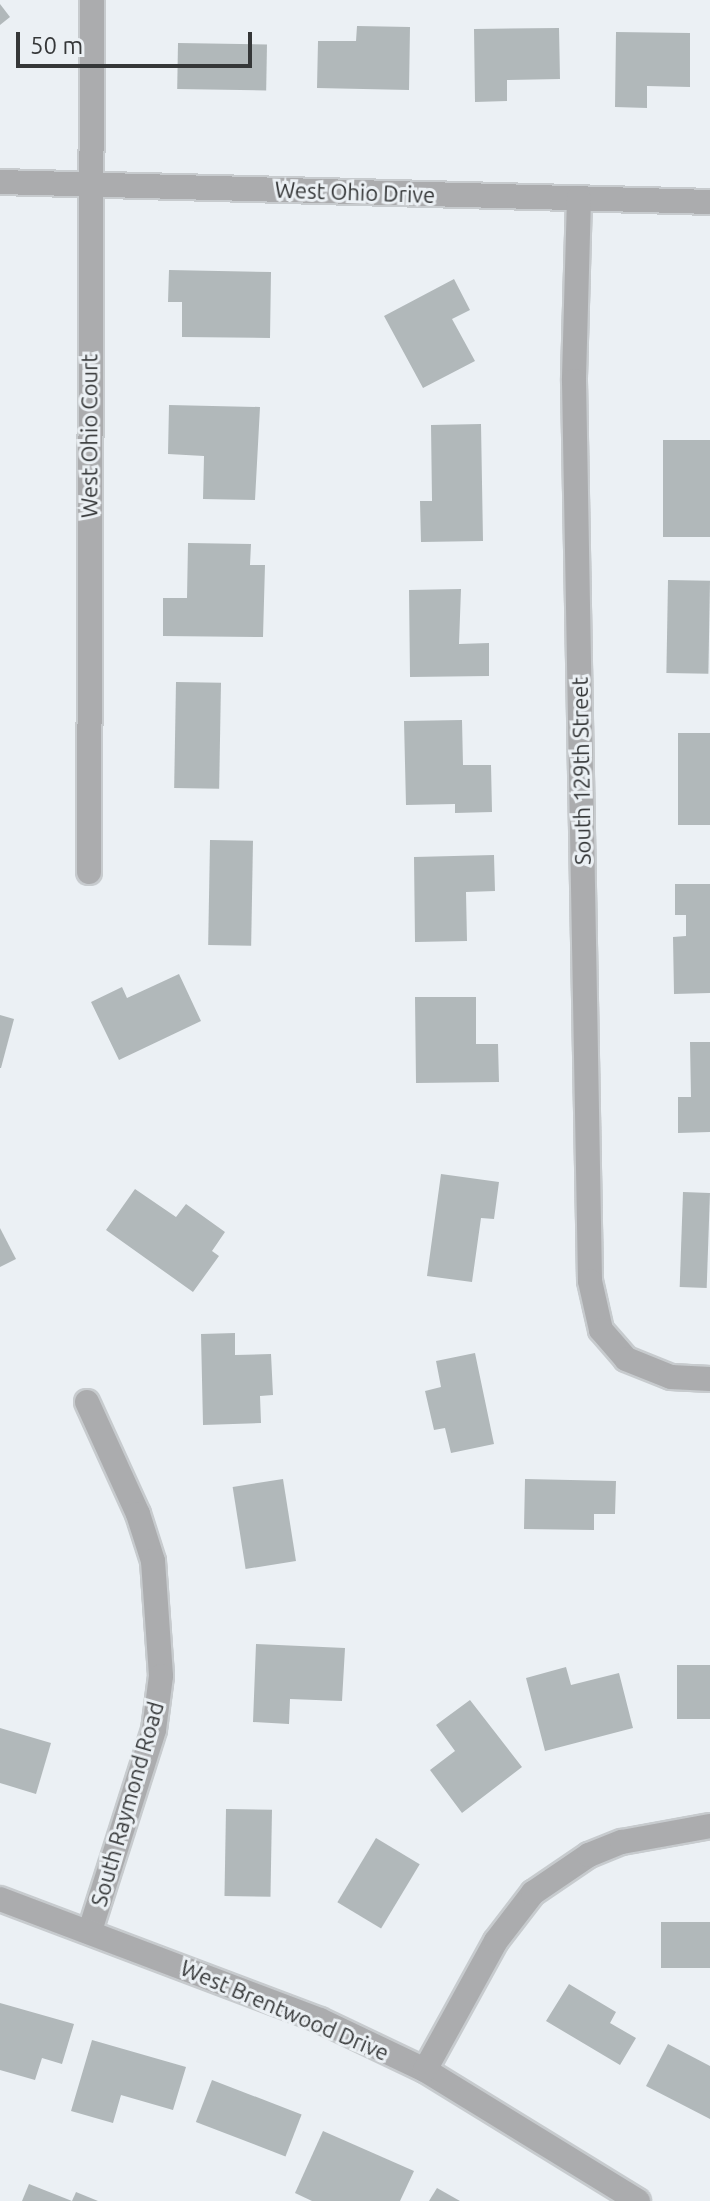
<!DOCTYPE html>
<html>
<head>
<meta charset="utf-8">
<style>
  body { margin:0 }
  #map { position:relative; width:710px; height:2201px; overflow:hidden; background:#ebf0f4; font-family:Ubuntu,sans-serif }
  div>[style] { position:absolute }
  .building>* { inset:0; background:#b1b8ba; transform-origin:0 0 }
  .roads { filter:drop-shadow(2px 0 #c7cbce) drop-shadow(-2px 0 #c7cbce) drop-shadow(0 2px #c7cbce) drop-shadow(0 -2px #c7cbce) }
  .minor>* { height:24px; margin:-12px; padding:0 12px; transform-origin:12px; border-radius:12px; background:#abacae }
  span { translate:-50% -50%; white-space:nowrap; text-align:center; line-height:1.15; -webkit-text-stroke:6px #ebf0f4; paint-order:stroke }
  .street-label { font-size:22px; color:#353738 }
  .scale { position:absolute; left:16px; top:32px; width:236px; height:36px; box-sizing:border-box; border:4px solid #353738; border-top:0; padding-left:10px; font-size:24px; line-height:28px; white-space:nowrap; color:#353738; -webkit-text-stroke:6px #ebf0f4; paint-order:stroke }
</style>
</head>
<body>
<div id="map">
  <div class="building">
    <i style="clip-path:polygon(0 4px,10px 17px,0 25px)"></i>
    <i style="clip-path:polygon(357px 26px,410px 27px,409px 90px,317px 88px,318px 41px,356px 41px)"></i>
    <i style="clip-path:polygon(559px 28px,560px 79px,507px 80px,507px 101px,475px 102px,474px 29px)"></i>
    <i style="clip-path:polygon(616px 32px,690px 33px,690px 87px,647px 86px,647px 108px,615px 107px)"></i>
    <i style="left:178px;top:43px;width:89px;height:46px;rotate:1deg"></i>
    <i style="clip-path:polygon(169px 270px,271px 272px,270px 338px,182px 337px,182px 302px,168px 302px)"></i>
    <i style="clip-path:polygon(454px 279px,470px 310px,452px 319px,475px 361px,423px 388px,384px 316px)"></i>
    <i style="clip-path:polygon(169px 405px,260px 407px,255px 500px,203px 499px,204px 456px,168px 454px)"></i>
    <i style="clip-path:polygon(481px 424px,483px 541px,421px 542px,420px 501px,432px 501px,431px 425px)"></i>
    <i style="left:710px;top:440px;width:97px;height:47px;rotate:90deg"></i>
    <i style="clip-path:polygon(188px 543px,251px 544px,250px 565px,265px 565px,263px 637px,163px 636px,163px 598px,187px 598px)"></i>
    <i style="left:668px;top:580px;width:42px;height:93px;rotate:1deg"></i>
    <i style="clip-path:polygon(461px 589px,459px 644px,489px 643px,489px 676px,410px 677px,409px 590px)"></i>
    <i style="left:176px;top:682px;width:45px;height:106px;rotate:1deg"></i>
    <i style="clip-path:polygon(462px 720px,463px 765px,491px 765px,492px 812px,455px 813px,455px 804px,406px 805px,404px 721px)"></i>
    <i style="left:678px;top:733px;width:32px;height:92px"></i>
    <i style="left:210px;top:840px;width:43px;height:105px;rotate:1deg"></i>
    <i style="clip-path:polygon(494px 855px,495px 891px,466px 892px,467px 941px,415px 942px,414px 857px)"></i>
    <i style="clip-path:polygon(675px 884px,710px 884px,710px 993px,674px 994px,673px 937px,686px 936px,686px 915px,675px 915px)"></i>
    <i style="clip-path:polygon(179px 974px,201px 1021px,119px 1060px,91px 1002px,122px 987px,127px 998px)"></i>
    <i style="clip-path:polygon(415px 997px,476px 997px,476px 1044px,498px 1044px,499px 1082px,416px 1083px)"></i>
    <i style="clip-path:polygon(0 1015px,14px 1019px,1px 1068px,0 1068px)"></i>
    <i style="clip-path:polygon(690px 1042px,710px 1042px,710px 1132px,678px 1133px,678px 1097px,691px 1097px)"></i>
    <i style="clip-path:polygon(441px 1174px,499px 1182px,494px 1219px,481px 1218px,472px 1282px,427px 1276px)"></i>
    <i style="clip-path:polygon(135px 1189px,176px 1217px,186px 1204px,225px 1232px,212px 1251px,219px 1256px,193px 1292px,106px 1230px)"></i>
    <i style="left:683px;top:1192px;width:27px;height:95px;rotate:2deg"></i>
    <i style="clip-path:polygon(0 1228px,16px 1259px,0 1267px)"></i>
    <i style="clip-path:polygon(235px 1333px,235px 1355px,271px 1354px,273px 1395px,260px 1396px,261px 1423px,203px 1425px,201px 1334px)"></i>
    <i style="clip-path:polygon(475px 1353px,494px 1444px,451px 1453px,445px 1428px,434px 1430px,425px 1391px,441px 1387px,436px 1361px)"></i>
    <i style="left:283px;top:1479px;width:83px;height:51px;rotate:81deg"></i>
    <i style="clip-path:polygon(525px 1479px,616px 1481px,615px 1514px,594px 1514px,594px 1530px,524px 1529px)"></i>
    <i style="clip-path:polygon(256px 1644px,345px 1648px,342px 1701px,290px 1699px,289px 1724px,253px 1722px)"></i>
    <i style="left:677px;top:1665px;width:33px;height:54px"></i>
    <i style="clip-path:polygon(566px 1667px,571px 1685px,619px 1673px,633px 1728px,545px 1751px,526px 1678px)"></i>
    <i style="clip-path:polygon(470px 1700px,522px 1767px,462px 1813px,430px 1770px,455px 1751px,436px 1725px)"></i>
    <i style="clip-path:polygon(0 1728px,51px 1743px,36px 1794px,0 1783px)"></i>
    <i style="left:226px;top:1809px;width:46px;height:87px;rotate:1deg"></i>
    <i style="left:376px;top:1838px;width:51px;height:75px;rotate:31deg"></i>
    <i style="left:710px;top:1922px;width:46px;height:49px;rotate:90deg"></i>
    <i style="clip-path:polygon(569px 1984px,616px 2012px,610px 2023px,636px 2038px,620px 2065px,546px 2021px)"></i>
    <i style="clip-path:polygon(0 2003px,74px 2024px,62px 2064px,42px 2058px,35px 2080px,0 2070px)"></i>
    <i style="clip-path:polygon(92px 2040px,186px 2067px,173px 2110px,121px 2095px,113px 2123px,71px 2111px)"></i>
    <i style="clip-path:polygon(668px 2044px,710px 2066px,710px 2119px,646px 2086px)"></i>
    <i style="left:212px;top:2080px;width:96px;height:45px;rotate:21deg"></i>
    <i style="clip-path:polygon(323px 2131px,414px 2171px,400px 2201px,312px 2201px,295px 2193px)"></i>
    <i style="clip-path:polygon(29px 2184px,72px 2201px,22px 2201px)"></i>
    <i style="clip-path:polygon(437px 2188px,460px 2201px,429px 2201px)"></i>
    <i style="clip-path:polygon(76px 2192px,98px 2201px,72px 2201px)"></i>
  </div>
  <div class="roads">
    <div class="minor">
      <i style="left:0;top:182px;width:710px;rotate:1.61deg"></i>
      <i style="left:579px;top:198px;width:183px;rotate:91.6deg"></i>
      <i style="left:574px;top:381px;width:900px;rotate:88.98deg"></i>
      <i style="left:590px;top:1281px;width:50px;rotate:77.3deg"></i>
      <i style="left:601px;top:1330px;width:38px;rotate:49deg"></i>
      <i style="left:626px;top:1359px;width:48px;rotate:21.8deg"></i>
      <i style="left:671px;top:1377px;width:39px;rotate:3deg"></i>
      <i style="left:89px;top:872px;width:872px;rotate:-89.8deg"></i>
      <i style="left:87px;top:1402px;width:123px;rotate:65.5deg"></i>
      <i style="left:138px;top:1514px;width:49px;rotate:72.3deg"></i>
      <i style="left:153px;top:1561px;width:115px;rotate:86deg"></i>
      <i style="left:161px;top:1676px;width:54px;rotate:97.4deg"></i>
      <i style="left:154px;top:1730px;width:210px;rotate:107.7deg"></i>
      <i style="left:0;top:1899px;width:342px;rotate:20.7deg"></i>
      <i style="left:320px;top:2020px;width:116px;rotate:25.5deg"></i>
      <i style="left:425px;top:2070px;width:250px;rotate:31.6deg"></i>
      <i style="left:425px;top:2070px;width:147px;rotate:-61.2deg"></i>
      <i style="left:496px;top:1941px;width:61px;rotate:-52.4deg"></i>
      <i style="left:533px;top:1893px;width:68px;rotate:-34.2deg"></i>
      <i style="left:589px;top:1855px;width:35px;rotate:-22deg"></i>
      <i style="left:622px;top:1842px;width:89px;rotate:-10.3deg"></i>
    </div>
  </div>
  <div class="street-label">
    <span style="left:355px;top:192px;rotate:2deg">West Ohio Drive</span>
    <span style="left:89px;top:436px;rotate:-90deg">West Ohio Court</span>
    <span style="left:581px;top:771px;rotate:-91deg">South 129th Street</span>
    <span style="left:127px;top:1804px;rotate:-74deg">South Raymond Road</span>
    <span style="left:285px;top:2010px;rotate:23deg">West Brentwood Drive</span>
  </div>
  <div class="scale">50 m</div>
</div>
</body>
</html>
